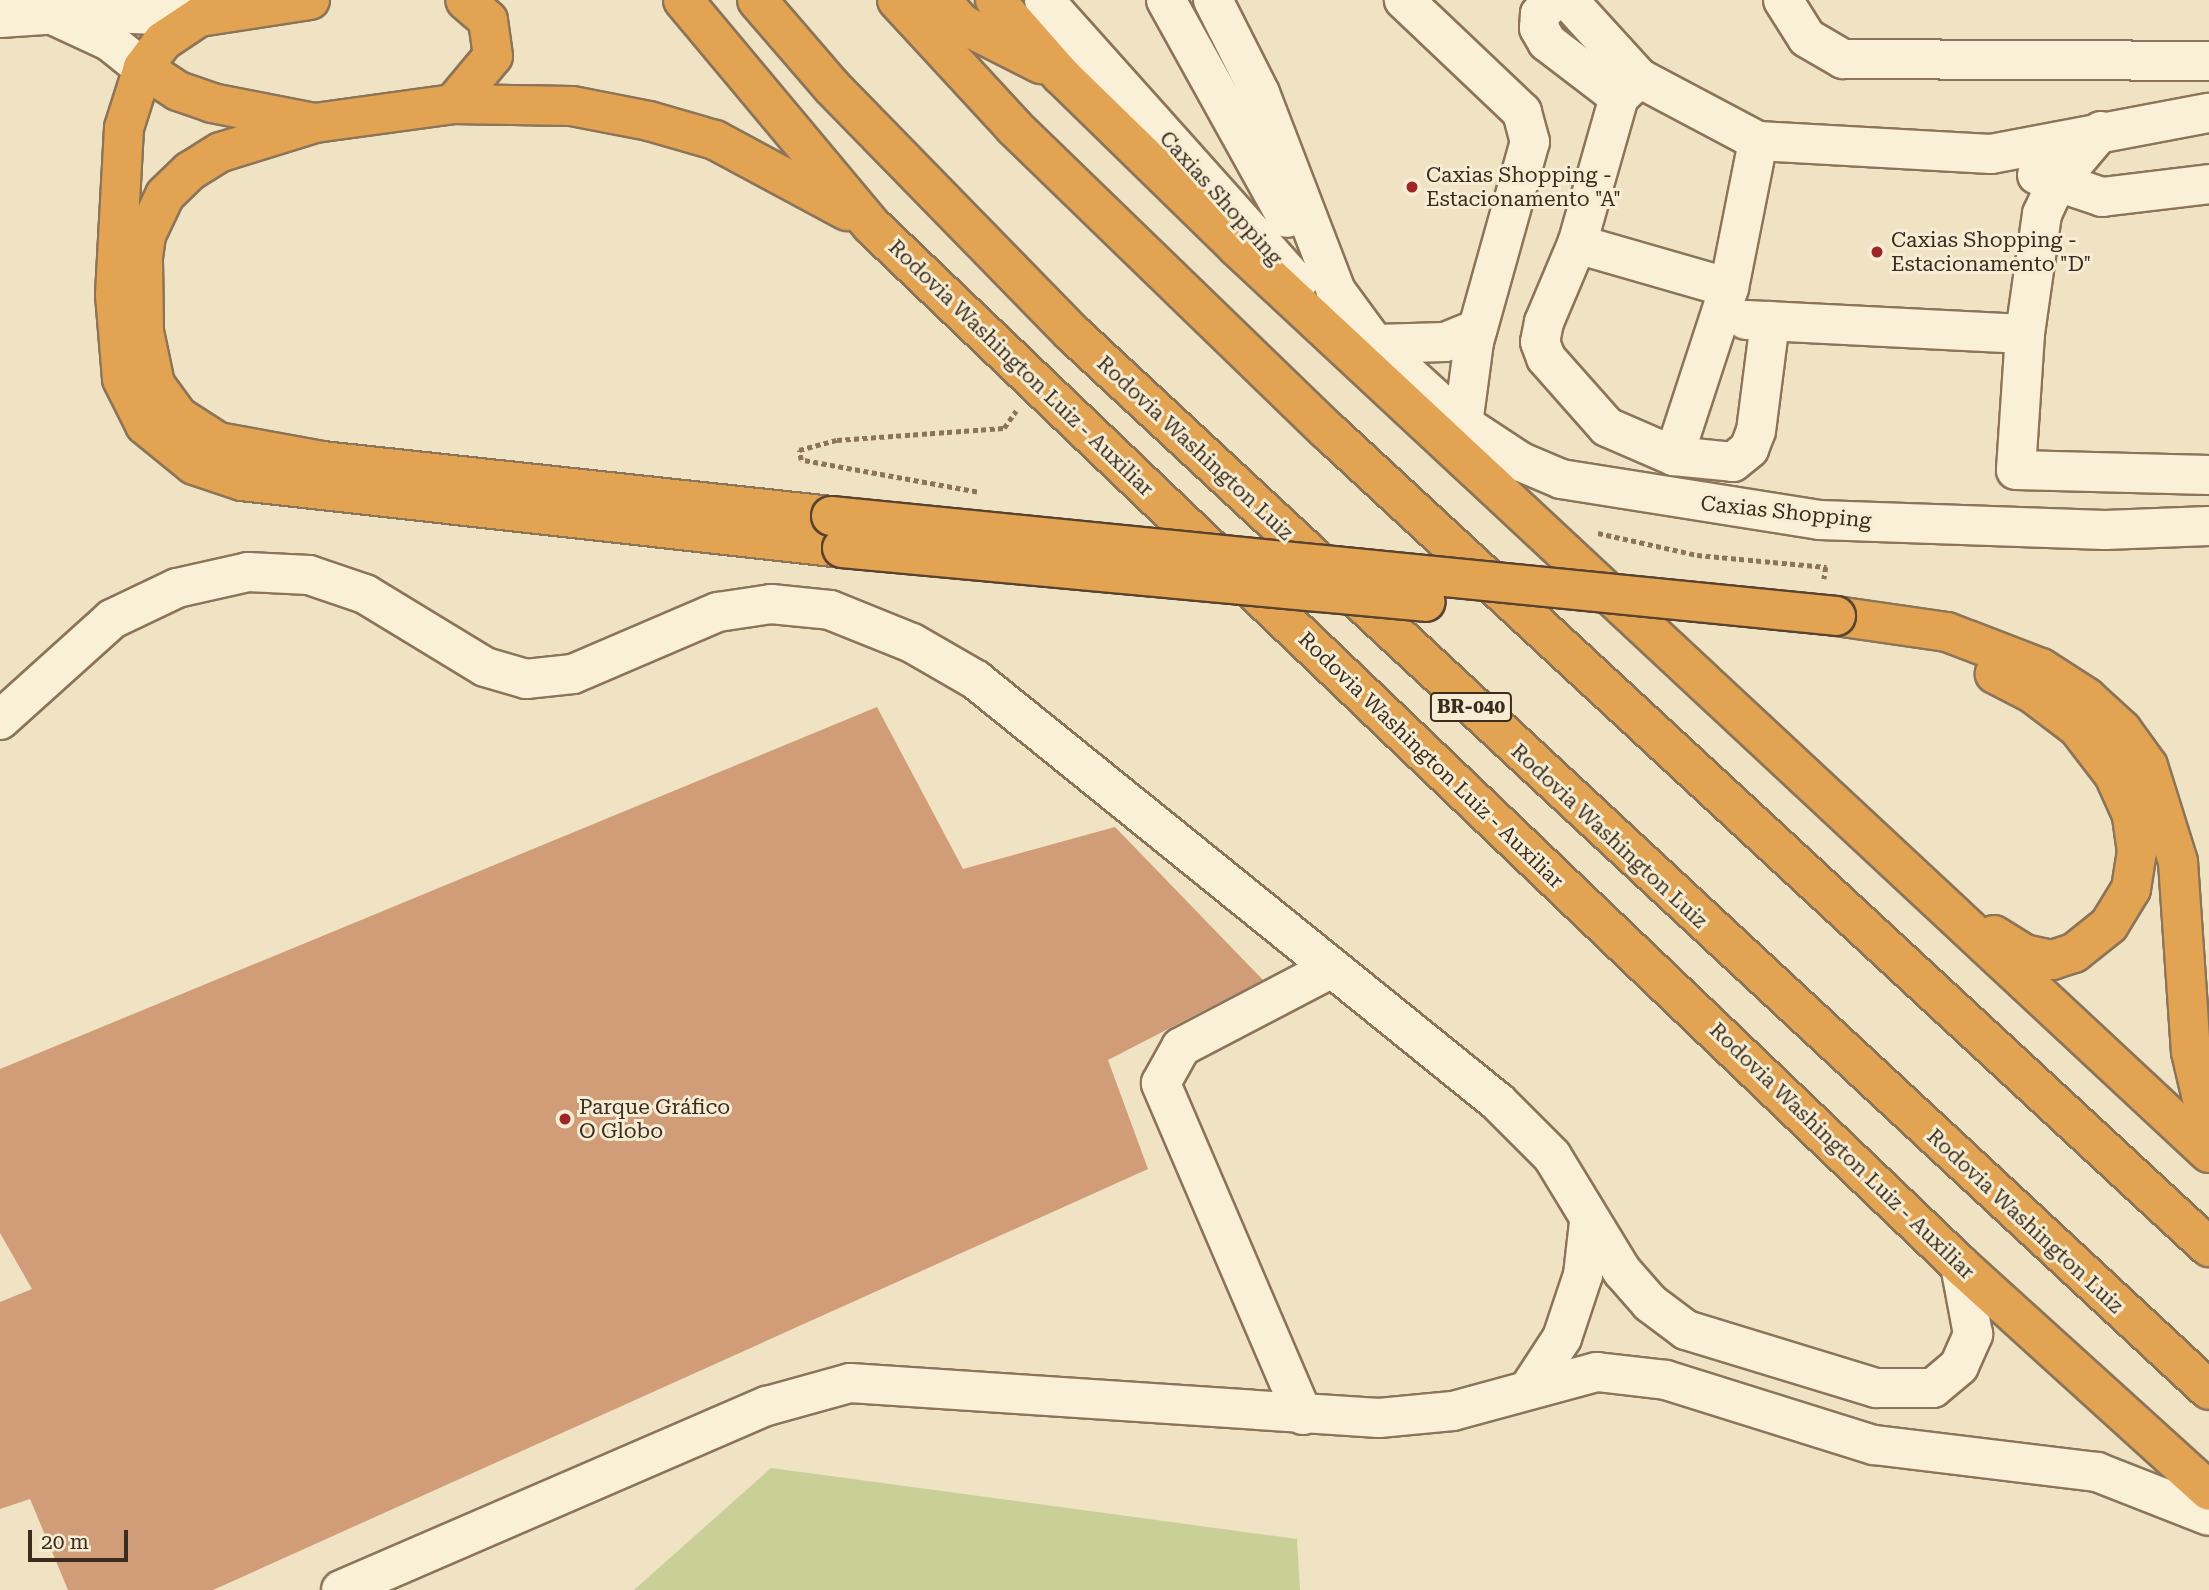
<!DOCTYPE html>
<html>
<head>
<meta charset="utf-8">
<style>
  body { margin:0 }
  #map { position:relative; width:2209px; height:1590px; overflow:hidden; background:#f0e3c4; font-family:"Roboto Serif",serif }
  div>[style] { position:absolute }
  .green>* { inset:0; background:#c8cf97 }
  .building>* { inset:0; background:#d09d78 }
  .path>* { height:4.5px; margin-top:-2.25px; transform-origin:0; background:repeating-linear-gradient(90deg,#8c7459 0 5px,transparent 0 8.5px) }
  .roads { filter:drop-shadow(2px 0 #8c7459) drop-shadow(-2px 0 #8c7459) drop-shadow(0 2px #8c7459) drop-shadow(0 -2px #8c7459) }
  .minor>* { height:38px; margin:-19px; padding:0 19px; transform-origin:19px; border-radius:19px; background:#faf0d8 }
  .highway>* { height:38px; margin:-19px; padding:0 19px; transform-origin:19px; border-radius:19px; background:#e2a352 }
  .bridges { filter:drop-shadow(2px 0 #59422e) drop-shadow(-2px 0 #59422e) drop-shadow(0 2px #59422e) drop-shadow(0 -2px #59422e) }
  .highway-bridge>* { height:38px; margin:-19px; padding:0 19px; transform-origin:19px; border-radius:19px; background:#e2a352 }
  .dots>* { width:19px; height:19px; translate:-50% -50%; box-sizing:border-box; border:4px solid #f7edd4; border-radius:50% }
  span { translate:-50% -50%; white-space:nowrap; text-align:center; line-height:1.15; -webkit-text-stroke:6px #f7edd4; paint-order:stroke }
  .shield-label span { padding:2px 5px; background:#f7edd4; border:2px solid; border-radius:5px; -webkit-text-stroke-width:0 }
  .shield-label { font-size:19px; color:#3b2c1e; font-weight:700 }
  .poi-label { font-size:21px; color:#3b2c1e }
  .left { translate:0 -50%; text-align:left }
  .street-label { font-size:21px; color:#3b2c1e }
  .scale { position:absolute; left:28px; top:1530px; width:100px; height:32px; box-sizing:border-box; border:4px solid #3b2c1e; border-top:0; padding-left:9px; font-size:21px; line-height:24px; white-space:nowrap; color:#3b2c1e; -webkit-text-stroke:5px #f7edd4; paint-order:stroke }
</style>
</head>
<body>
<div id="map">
  <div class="green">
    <i style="clip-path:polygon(771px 1468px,1297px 1539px,1300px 1590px,634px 1590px)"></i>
  </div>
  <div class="building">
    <i style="clip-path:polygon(877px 707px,963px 869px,1115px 827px,1263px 980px,1108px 1060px,1148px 1169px,213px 1590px,68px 1590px,30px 1499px,0 1509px,0 1302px,32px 1289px,0 1233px,0 1069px)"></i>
  </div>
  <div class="path">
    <i style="left:977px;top:492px;width:179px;rotate:-169.7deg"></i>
    <i style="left:801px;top:460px;width:10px;rotate:-101deg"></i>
    <i style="left:799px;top:450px;width:39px;rotate:-15deg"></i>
    <i style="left:837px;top:440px;width:167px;rotate:-4.1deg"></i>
    <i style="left:1004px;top:428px;width:21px;rotate:-55deg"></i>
    <i style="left:1598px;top:533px;width:101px;rotate:12.5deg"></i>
    <i style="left:1697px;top:555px;width:130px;rotate:5.3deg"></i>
    <i style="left:1826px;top:567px;width:12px;rotate:99deg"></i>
  </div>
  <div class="roads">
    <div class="minor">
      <i style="left:1044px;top:0;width:380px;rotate:48.2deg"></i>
      <i style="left:1166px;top:0;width:249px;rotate:61deg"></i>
      <i style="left:1213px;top:0;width:104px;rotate:63.2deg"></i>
      <i style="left:1260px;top:93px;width:212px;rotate:69deg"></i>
      <i style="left:1336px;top:291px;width:66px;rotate:53.7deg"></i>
      <i style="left:1375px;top:344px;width:119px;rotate:42.3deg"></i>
      <i style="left:1463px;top:424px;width:83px;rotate:-82.4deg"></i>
      <i style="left:1474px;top:342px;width:208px;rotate:-74.4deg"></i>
      <i style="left:1530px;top:142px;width:31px;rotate:-105deg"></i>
      <i style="left:1522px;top:112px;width:163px;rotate:-136.5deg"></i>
      <i style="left:1554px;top:0;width:20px;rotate:135deg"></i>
      <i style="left:1540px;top:14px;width:14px;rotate:94deg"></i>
      <i style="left:1539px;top:28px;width:16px;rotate:60deg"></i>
      <i style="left:1547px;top:42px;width:91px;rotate:37.4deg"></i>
      <i style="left:1568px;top:0;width:105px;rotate:47.7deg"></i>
      <i style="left:1639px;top:78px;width:135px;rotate:27.9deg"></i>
      <i style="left:1758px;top:141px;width:233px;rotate:3.2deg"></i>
      <i style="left:1991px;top:154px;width:222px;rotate:-10.7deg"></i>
      <i style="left:1783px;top:0;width:45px;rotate:57.7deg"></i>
      <i style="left:1807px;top:38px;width:42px;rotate:30.3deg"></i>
      <i style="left:1843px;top:59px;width:366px;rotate:0.3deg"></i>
      <i style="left:57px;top:17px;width:57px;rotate:24.8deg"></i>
      <i style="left:109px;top:41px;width:43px;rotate:38.5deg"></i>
      <i style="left:0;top:18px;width:89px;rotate:-3.9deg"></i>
      <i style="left:89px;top:12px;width:110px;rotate:2.6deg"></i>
      <i style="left:1639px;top:78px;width:28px;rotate:136deg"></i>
      <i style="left:1619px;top:97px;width:153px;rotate:105.9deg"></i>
      <i style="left:1577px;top:244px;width:85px;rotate:112.9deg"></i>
      <i style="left:1544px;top:322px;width:20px;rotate:101deg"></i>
      <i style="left:1540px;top:342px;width:17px;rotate:69deg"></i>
      <i style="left:1546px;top:358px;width:92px;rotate:48.5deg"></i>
      <i style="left:1607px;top:427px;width:73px;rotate:23.4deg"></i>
      <i style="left:1674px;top:456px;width:59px;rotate:5.8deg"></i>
      <i style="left:1733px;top:462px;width:21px;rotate:-39deg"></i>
      <i style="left:1749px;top:449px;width:19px;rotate:-69deg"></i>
      <i style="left:1756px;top:431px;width:111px;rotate:-82.7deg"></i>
      <i style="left:2101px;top:131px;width:70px;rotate:130.3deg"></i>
      <i style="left:2056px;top:184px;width:33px;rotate:115deg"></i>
      <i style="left:2042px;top:214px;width:121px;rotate:98.1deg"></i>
      <i style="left:2025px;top:334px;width:136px;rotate:93.8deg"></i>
      <i style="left:2016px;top:470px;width:193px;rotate:1.5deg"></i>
      <i style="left:2037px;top:175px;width:69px;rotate:18.7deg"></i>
      <i style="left:2102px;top:197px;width:108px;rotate:-6.9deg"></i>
      <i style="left:1577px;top:244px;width:158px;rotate:16.1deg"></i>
      <i style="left:1746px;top:320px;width:279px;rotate:2.9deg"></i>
      <i style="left:1375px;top:344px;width:70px;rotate:-1.6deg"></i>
      <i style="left:1445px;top:342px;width:35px;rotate:-22deg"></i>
      <i style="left:1463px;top:424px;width:69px;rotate:33.2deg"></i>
      <i style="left:1521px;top:462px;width:43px;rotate:23deg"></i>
      <i style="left:1561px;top:479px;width:262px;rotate:9deg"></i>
      <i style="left:1820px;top:520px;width:285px;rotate:2deg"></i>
      <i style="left:2105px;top:530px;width:104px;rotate:-2.2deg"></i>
      <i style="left:1674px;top:456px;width:177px;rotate:-71.9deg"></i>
      <i style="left:1729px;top:288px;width:150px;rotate:-78.8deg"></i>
      <i style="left:0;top:720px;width:151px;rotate:-42deg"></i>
      <i style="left:112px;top:619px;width:72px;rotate:-25.5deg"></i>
      <i style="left:177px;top:588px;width:73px;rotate:-12.7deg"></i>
      <i style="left:248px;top:572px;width:61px;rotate:2.8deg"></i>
      <i style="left:309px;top:575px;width:59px;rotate:18.7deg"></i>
      <i style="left:365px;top:594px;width:140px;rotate:31.3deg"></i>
      <i style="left:485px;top:667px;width:43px;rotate:16.3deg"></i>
      <i style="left:526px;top:679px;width:47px;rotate:-6.1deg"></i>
      <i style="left:573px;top:674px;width:158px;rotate:-23.2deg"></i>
      <i style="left:718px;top:612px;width:54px;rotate:-8.6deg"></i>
      <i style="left:771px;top:604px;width:59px;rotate:5.8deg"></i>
      <i style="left:830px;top:610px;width:88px;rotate:21.9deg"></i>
      <i style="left:912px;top:643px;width:74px;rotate:30deg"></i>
      <i style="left:976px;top:680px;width:671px;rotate:38.95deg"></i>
      <i style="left:1498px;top:1102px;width:76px;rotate:45deg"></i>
      <i style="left:1552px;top:1156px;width:135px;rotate:58.7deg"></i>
      <i style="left:1622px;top:1271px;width:43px;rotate:48.8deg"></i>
      <i style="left:1650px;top:1303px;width:45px;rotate:36.9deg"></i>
      <i style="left:1686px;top:1330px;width:199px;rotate:17deg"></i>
      <i style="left:1876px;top:1388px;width:57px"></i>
      <i style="left:1933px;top:1388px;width:34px;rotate:-40deg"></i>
      <i style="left:1959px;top:1366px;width:35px;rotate:-66deg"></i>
      <i style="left:1973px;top:1334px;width:70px;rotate:-100.7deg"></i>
      <i style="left:1530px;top:1387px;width:59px;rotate:-56.9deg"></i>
      <i style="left:1562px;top:1338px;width:66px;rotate:-71.6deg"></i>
      <i style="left:1583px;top:1275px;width:53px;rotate:-83.5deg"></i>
      <i style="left:1303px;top:1415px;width:361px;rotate:-113.2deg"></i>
      <i style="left:1161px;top:1083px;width:41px;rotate:-60.9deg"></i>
      <i style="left:1181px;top:1047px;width:168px;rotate:-27.6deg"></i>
      <i style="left:341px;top:1590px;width:464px;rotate:-23.4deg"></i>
      <i style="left:767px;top:1406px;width:86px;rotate:-15.5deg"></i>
      <i style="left:850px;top:1383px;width:530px;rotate:3.79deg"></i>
      <i style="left:1379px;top:1418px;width:74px;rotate:-5.4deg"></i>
      <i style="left:1453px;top:1411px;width:149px;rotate:-15.2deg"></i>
      <i style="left:1597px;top:1372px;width:69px;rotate:6.6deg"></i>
      <i style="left:1666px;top:1380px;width:218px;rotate:17.4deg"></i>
      <i style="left:1874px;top:1445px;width:225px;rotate:6.9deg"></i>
      <i style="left:2097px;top:1472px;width:120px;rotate:21.4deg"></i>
    </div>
    <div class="highway">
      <i style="left:310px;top:0;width:112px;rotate:171.3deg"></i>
      <i style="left:199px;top:17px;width:43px;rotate:146.3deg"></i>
      <i style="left:163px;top:41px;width:34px;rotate:127deg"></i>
      <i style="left:143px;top:68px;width:63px;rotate:107.6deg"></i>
      <i style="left:124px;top:128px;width:167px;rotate:93.1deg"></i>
      <i style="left:115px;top:295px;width:84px;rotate:85.2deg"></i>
      <i style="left:122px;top:379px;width:51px;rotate:63.4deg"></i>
      <i style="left:145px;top:425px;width:63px;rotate:39.2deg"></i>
      <i style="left:194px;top:465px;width:51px;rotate:18.4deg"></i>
      <i style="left:242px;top:481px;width:604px;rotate:6.37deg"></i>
      <i style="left:683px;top:0;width:295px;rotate:50.1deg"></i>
      <i style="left:872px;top:226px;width:1504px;rotate:43.68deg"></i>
      <i style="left:1960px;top:1265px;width:336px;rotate:42.2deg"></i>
      <i style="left:757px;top:0;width:115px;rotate:49.2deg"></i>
      <i style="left:832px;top:87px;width:344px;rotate:45.7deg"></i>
      <i style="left:1072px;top:333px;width:1552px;rotate:42.91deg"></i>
      <i style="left:897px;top:0;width:173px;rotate:47.3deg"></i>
      <i style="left:1014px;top:127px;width:437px;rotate:44.1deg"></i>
      <i style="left:1328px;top:431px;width:1201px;rotate:42.81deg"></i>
      <i style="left:941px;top:0;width:32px;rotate:49deg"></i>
      <i style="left:962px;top:24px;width:89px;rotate:26.9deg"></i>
      <i style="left:995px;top:0;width:100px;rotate:48.7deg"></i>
      <i style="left:1061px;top:75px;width:245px;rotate:44.3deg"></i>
      <i style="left:1236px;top:246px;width:1330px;rotate:42.99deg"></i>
      <i style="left:143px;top:68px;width:42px;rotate:33.3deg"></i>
      <i style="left:178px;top:91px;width:36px;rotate:19deg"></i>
      <i style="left:212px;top:103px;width:99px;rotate:11.1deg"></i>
      <i style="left:453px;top:104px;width:62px;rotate:-50.2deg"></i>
      <i style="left:493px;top:56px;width:36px;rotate:-98deg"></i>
      <i style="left:488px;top:20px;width:30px;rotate:-139deg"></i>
      <i style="left:831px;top:516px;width:512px;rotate:-173.83deg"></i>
      <i style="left:322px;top:461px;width:106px;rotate:-169.6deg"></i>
      <i style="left:218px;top:442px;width:48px;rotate:-147deg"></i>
      <i style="left:178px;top:416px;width:39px;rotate:-126deg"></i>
      <i style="left:155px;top:384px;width:53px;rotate:-101.9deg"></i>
      <i style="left:144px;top:332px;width:75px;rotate:-90.8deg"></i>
      <i style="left:143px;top:257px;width:22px;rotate:-82deg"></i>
      <i style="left:146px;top:235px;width:44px;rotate:-64.6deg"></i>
      <i style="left:165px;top:195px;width:35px;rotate:-44deg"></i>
      <i style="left:190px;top:171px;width:36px;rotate:-32deg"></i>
      <i style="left:221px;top:152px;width:98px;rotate:-17.1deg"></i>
      <i style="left:315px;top:123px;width:139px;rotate:-7.8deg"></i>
      <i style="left:453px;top:104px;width:119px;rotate:1deg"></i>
      <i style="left:572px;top:106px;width:78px;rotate:11deg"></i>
      <i style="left:649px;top:121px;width:69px;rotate:16.1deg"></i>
      <i style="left:715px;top:140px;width:150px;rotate:28.3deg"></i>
      <i style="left:1836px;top:616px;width:112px;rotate:8.2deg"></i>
      <i style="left:1947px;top:632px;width:101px;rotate:21deg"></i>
      <i style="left:2041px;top:668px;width:54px;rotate:32.8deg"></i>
      <i style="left:2086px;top:697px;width:49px;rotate:42.5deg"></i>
      <i style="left:2122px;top:730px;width:44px;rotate:54.2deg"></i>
      <i style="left:2148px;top:766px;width:101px;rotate:72.6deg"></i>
      <i style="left:2178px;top:862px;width:190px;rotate:86.1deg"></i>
      <i style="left:2191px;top:1052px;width:79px;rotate:76.8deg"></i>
      <i style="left:1994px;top:935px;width:36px;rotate:32deg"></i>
      <i style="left:2024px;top:954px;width:29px;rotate:12deg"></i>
      <i style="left:2052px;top:960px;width:23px;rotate:-18deg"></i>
      <i style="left:2074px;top:953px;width:45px;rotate:-38.7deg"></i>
      <i style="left:2109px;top:925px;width:42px;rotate:-58.6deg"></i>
      <i style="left:2131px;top:889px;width:37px;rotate:-81deg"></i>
      <i style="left:2137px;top:852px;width:37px;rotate:-98deg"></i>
      <i style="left:2132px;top:815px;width:44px;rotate:-114.2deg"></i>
      <i style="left:2114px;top:775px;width:59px;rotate:-127.5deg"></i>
      <i style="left:2078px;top:728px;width:58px;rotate:-142.7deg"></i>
      <i style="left:2032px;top:693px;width:42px;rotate:-152.8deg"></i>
    </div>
  </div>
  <div class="bridges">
    <div class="highway-bridge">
      <i style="left:831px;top:516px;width:1010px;rotate:5.68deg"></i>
      <i style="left:842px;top:548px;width:586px;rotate:5.28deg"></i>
    </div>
  </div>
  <div class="dots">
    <i style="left:1412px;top:187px;background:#9d2727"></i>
    <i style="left:1877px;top:252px;background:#9d2727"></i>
    <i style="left:565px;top:1119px;background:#9d2727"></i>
  </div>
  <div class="shield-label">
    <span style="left:1471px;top:707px">BR-040</span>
  </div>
  <div class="poi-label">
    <span class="left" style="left:1426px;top:187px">Caxias Shopping -<br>Estacionamento "A"</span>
    <span class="left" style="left:1891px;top:252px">Caxias Shopping -<br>Estacionamento "D"</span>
    <span class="left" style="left:579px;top:1119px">Parque Gráfico<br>O Globo</span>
  </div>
  <div class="street-label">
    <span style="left:1221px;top:198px;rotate:48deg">Caxias Shopping</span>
    <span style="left:1021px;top:368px;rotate:44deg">Rodovia Washington Luiz - Auxiliar</span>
    <span style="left:1195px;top:448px;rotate:43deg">Rodovia Washington Luiz</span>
    <span style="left:1786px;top:512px;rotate:6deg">Caxias Shopping</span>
    <span style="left:1431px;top:760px;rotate:44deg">Rodovia Washington Luiz - Auxiliar</span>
    <span style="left:1609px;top:836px;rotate:43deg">Rodovia Washington Luiz</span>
    <span style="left:1842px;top:1151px;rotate:44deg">Rodovia Washington Luiz - Auxiliar</span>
    <span style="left:2025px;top:1221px;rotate:43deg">Rodovia Washington Luiz</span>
  </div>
  <div class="scale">20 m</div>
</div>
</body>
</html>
